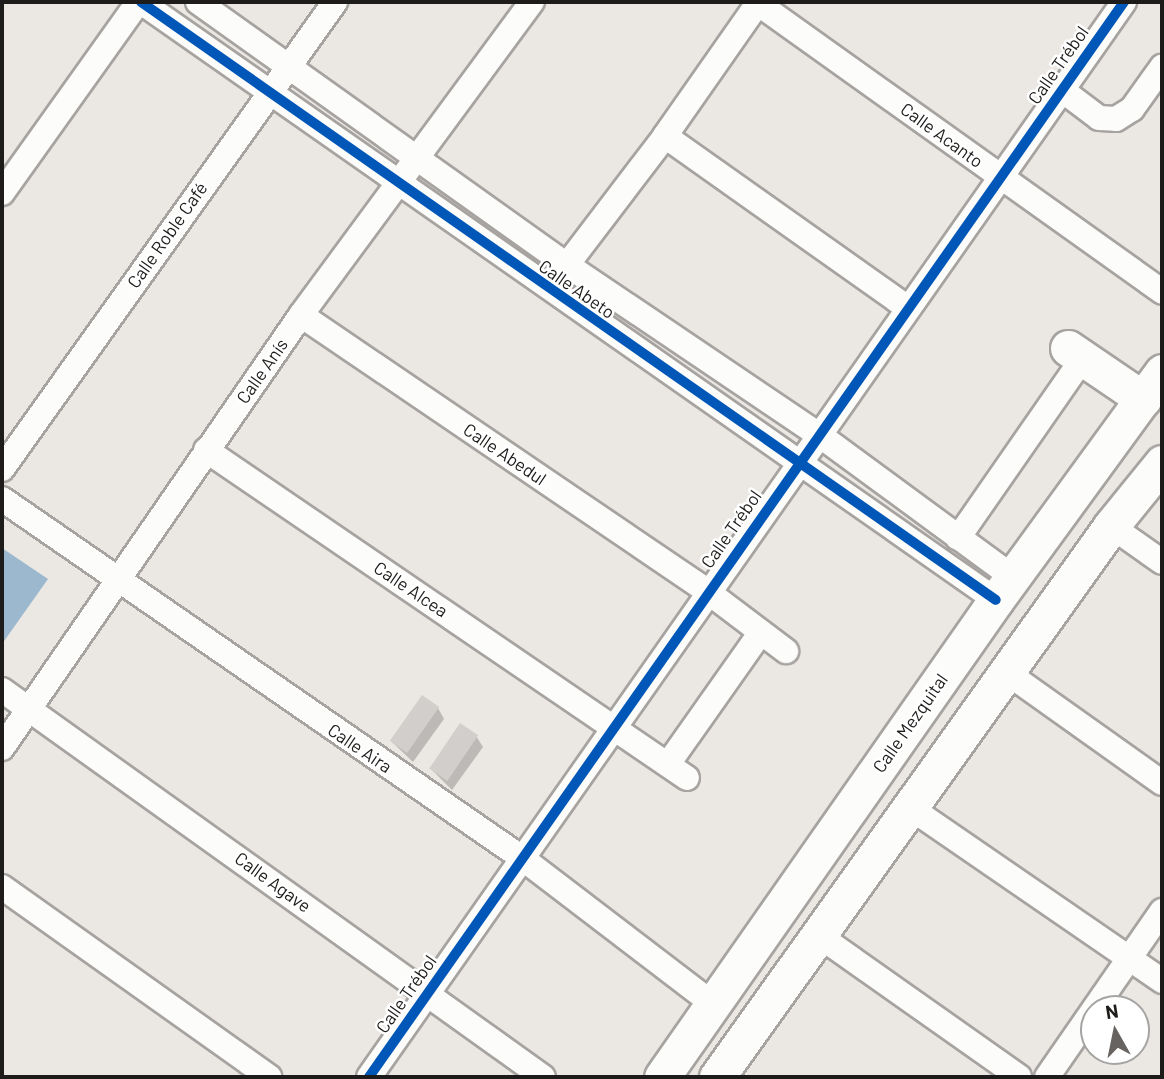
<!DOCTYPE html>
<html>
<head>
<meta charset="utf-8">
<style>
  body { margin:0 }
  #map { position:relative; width:1164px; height:1079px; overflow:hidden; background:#ebe8e4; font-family:Barlow,sans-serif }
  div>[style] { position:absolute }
  .water>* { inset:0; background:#9cb8cf }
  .shadow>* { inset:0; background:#0003 }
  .building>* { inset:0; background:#d1cecb; transform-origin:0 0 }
  .roads { filter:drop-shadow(2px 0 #a6a3a0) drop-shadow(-2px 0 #a6a3a0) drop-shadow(0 2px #a6a3a0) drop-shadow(0 -2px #a6a3a0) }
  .street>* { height:24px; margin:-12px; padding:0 12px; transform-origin:12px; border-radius:12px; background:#fcfcfb }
  .secondary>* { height:35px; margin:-17.5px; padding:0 17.5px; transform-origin:17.5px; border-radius:17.5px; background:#fcfcfb }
  .cycleway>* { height:10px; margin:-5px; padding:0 5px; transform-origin:5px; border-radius:5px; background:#0057b8 }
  span { translate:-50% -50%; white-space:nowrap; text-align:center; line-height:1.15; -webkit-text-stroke:5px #fff; paint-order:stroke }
  .street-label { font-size:18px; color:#1e1c1a }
  .frame { position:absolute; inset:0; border:4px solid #1e1c1a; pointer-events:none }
  .north { position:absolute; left:1080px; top:995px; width:70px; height:70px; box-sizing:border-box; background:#fff; border:2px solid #a5a4a3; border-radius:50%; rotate:351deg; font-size:19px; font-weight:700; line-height:28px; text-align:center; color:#1e1c1a }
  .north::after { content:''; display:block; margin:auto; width:24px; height:32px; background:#666361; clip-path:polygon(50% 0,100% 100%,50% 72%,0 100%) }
</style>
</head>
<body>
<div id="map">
  <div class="water">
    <i style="clip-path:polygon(2px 548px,48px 579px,2px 644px)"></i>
  </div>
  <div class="shadow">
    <i style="clip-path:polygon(438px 708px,444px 719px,413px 762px,391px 741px)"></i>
    <i style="clip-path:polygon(476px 736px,483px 747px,452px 790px,430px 768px)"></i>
  </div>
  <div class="building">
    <i style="left:422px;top:695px;width:21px;height:56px;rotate:35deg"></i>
    <i style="left:460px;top:723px;width:22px;height:55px;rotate:34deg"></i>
  </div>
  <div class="roads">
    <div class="street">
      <i style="left:141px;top:2px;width:1043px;rotate:34.97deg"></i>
      <i style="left:198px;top:2px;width:453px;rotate:35.5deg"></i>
      <i style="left:567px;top:265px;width:303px;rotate:34deg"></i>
      <i style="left:818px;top:434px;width:242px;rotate:36.3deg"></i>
      <i style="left:756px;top:2px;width:499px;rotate:35.5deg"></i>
      <i style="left:1062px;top:90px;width:46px;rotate:37.1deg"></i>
      <i style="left:1099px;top:118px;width:17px;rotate:3deg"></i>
      <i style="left:1116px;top:119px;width:19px;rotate:-32deg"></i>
      <i style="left:1132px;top:109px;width:52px;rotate:-54.5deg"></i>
      <i style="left:665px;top:136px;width:298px;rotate:35.3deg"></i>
      <i style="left:2px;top:193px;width:234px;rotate:-54.5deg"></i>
      <i style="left:557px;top:278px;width:178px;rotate:-52.7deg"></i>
      <i style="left:665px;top:136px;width:164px;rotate:-55deg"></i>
      <i style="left:301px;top:315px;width:492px;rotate:34.2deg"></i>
      <i style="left:708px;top:592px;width:98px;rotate:37.1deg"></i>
      <i style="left:206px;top:450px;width:582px;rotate:34.29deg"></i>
      <i style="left:2px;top:469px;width:574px;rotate:-54.51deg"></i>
      <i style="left:2px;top:499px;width:632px;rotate:34.62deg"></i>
      <i style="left:522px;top:858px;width:240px;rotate:37.4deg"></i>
      <i style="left:1111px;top:526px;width:62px;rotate:35.2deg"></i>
      <i style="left:958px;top:538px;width:219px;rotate:-55.2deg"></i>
      <i style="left:1006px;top:672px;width:191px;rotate:35.4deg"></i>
      <i style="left:2px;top:690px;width:665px;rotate:35.58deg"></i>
      <i style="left:2px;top:748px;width:526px;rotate:-55.37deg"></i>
      <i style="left:301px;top:315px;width:389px;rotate:-53.6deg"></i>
      <i style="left:668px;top:764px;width:161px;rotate:-54.8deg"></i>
      <i style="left:909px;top:807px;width:307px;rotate:34.5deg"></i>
      <i style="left:2px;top:887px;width:328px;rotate:35.4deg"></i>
      <i style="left:818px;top:935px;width:246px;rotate:35.2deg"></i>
      <i style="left:369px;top:1077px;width:1314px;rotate:-54.92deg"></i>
      <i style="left:1047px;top:1077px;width:202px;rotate:-55.3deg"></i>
    </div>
    <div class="secondary">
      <i style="left:1068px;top:348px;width:91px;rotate:34.2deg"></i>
      <i style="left:662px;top:1077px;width:582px;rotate:-55deg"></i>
      <i style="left:996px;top:600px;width:282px;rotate:-53.9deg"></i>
      <i style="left:717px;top:1077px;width:677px;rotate:-54.43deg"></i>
      <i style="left:1111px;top:526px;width:81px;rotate:-51deg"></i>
    </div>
  </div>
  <div class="cycleway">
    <i style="left:141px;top:2px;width:1043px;rotate:34.97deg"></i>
    <i style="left:369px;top:1077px;width:1314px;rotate:-54.92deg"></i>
  </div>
  <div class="street-label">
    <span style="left:1058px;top:65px;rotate:-55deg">Calle Trébol</span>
    <span style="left:942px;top:135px;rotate:36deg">Calle Acanto</span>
    <span style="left:167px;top:235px;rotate:-55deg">Calle Roble Café</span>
    <span style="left:577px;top:289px;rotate:35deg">Calle Abeto</span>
    <span style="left:262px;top:371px;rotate:-55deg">Calle Anís</span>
    <span style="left:505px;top:454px;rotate:34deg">Calle Abedul</span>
    <span style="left:731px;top:529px;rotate:-55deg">Calle Trébol</span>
    <span style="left:411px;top:589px;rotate:34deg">Calle Alcea</span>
    <span style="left:910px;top:723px;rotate:-55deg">Calle Mezquital</span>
    <span style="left:360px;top:748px;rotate:34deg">Calle Aira</span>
    <span style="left:273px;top:882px;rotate:36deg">Calle Agave</span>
    <span style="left:406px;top:994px;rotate:-55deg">Calle Trébol</span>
  </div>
  <div class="frame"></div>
  <div class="north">N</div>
</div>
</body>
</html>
